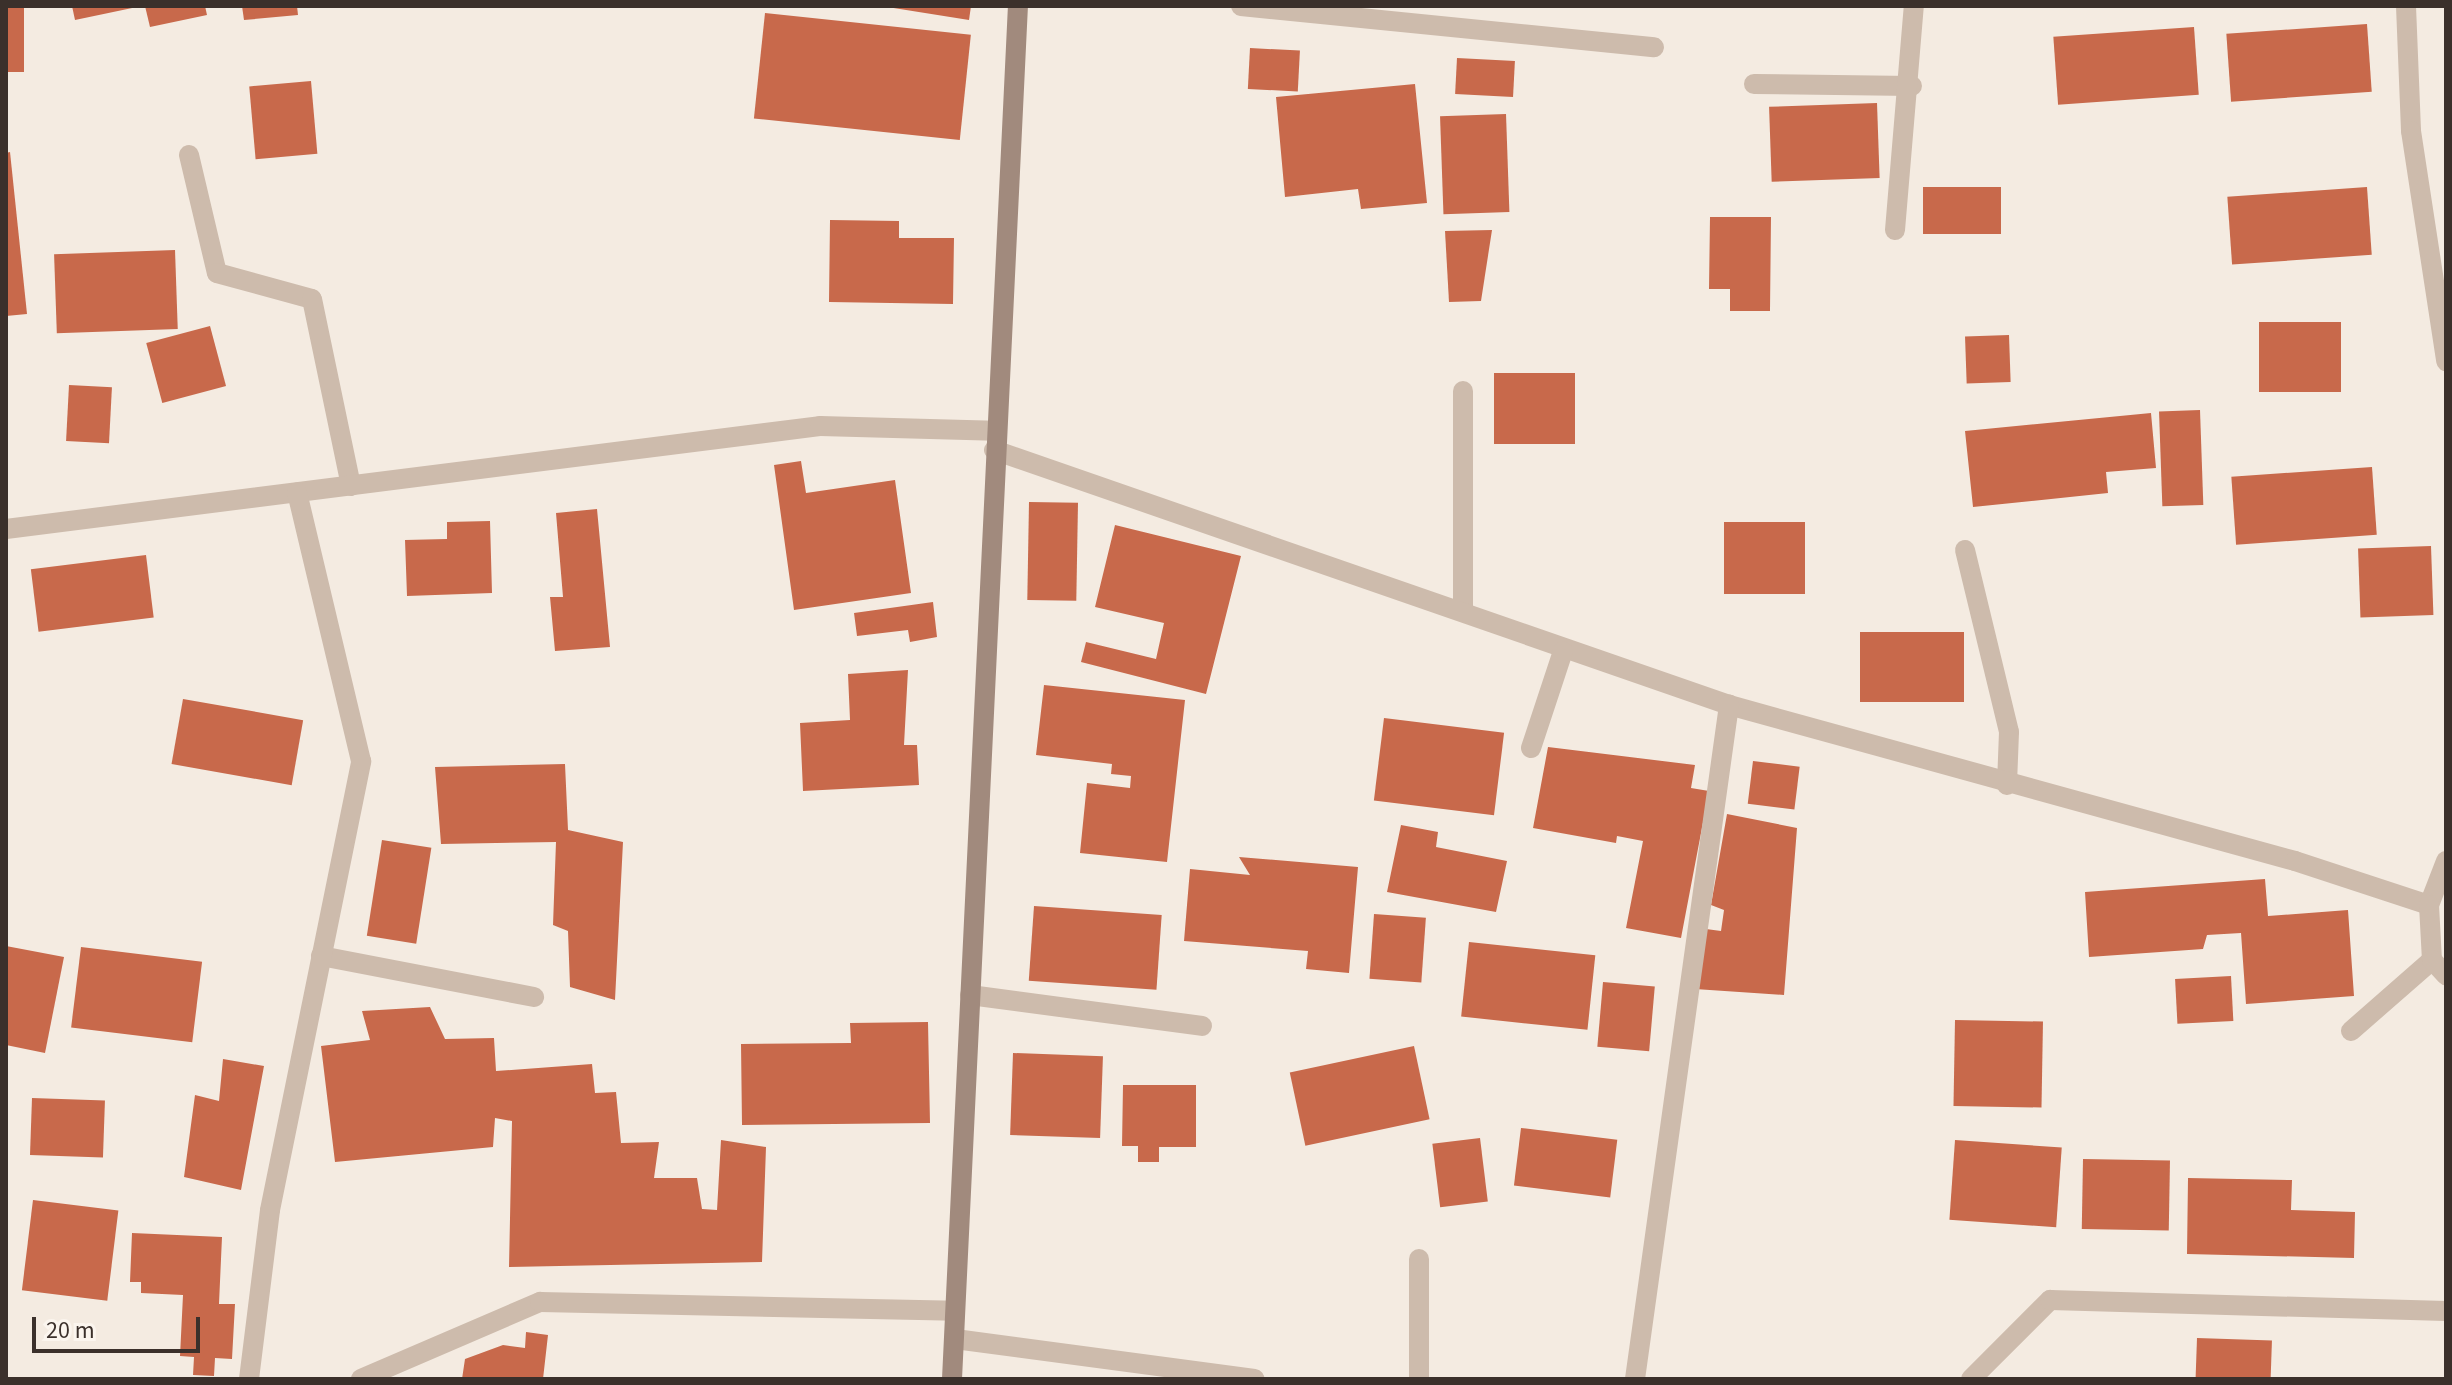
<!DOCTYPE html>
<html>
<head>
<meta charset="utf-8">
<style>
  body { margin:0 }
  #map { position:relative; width:2452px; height:1385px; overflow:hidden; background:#f4ebe1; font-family:"Source Sans 3",sans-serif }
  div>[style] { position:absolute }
  .building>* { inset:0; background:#c8694b; transform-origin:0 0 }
  .lane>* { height:20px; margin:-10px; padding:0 10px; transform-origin:10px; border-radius:10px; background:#cdbbac }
  .street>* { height:20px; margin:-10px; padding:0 10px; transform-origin:10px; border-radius:10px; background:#cdbbac }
  .secondary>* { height:20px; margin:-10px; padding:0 10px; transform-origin:10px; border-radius:10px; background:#a18a7d }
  span { translate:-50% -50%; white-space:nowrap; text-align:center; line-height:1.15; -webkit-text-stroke:6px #fbf5ee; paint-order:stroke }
  .frame { position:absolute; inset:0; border:8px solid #3b302b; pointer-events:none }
  .scale { position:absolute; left:32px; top:1317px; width:168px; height:36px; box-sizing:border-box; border:4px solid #3b302b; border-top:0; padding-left:10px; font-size:24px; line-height:28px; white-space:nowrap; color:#3b302b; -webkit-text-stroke:6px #fbf5ee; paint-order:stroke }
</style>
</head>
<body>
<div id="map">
  <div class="building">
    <i style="left:6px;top:6px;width:18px;height:66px"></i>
    <i style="clip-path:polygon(72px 6px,137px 6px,137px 7px,75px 20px)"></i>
    <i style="clip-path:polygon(145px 6px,205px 6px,207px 15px,150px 27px)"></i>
    <i style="clip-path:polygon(242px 6px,297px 6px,298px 15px,244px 20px)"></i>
    <i style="clip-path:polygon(881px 6px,971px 6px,969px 20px)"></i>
    <i style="left:765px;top:13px;width:207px;height:106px;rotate:6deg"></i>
    <i style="left:2367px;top:24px;width:68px;height:141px;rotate:86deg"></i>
    <i style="left:2194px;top:27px;width:68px;height:141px;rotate:86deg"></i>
    <i style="left:1250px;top:48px;width:50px;height:41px;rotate:3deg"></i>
    <i style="left:1457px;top:58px;width:58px;height:36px;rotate:3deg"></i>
    <i style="left:311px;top:81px;width:73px;height:62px;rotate:85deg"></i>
    <i style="clip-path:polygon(1415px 84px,1427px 203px,1361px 209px,1358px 189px,1285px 197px,1276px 97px)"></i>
    <i style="left:1877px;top:103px;width:75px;height:108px;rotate:88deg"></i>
    <i style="left:1506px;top:114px;width:98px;height:66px;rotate:88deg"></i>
    <i style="clip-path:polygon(10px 152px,27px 314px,6px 316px,6px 153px)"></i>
    <i style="left:1923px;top:187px;width:78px;height:47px"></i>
    <i style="left:2367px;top:187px;width:68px;height:140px;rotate:86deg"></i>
    <i style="clip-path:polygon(1710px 217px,1771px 217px,1770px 311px,1730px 311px,1730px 289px,1709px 289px)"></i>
    <i style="clip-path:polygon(830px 220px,899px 221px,899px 238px,954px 238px,953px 304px,829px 302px)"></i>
    <i style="clip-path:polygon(1492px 230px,1481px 301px,1449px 302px,1445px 231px)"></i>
    <i style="left:175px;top:250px;width:79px;height:121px;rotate:88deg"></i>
    <i style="left:2259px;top:322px;width:82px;height:70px"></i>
    <i style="left:210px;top:326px;width:62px;height:66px;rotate:75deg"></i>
    <i style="left:2009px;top:335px;width:47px;height:44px;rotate:88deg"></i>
    <i style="left:1494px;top:373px;width:81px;height:71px"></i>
    <i style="left:69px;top:385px;width:43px;height:56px;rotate:3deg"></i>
    <i style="left:2200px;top:410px;width:95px;height:41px;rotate:88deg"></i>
    <i style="clip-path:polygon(2151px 413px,2156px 468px,2106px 472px,2108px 493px,1973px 507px,1965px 431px)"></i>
    <i style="clip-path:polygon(801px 461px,806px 493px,895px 480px,911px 593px,794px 610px,774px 465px)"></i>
    <i style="left:2372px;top:467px;width:68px;height:141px;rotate:86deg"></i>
    <i style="left:1029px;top:502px;width:49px;height:98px;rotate:1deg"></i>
    <i style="clip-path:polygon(597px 509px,610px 647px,555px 651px,550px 597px,563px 597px,556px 513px)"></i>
    <i style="clip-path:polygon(490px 521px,492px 593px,407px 596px,405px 540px,447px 539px,447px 522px)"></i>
    <i style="left:1724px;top:522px;width:81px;height:72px"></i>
    <i style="clip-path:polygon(1115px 525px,1241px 556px,1206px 694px,1081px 662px,1086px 642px,1156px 659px,1164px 623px,1095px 607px)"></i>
    <i style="left:2431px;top:546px;width:69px;height:73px;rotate:88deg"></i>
    <i style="left:146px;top:555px;width:63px;height:116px;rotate:83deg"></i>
    <i style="clip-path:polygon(933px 602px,937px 637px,910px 642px,908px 630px,857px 636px,854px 613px)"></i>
    <i style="left:1860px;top:632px;width:104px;height:70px"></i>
    <i style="clip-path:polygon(908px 670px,904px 745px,917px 745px,919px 785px,803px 791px,800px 723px,850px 720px,848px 674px)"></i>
    <i style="clip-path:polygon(1044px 685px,1185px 700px,1167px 862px,1080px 853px,1087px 783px,1130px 788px,1131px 776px,1111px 774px,1112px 764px,1036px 755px)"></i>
    <i style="left:183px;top:699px;width:122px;height:66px;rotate:10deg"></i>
    <i style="left:1384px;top:718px;width:121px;height:83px;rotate:7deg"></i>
    <i style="clip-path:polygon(1548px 747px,1695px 765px,1691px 788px,1709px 791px,1681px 938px,1626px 928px,1643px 841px,1617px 836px,1616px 843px,1533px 828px)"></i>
    <i style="left:1753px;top:761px;width:47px;height:43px;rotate:7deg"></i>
    <i style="clip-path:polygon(565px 764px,568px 830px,623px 842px,615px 1000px,570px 987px,568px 931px,553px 925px,556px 842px,441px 844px,435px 767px)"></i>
    <i style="clip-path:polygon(1727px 814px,1797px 828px,1784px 995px,1695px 989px,1706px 929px,1721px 931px,1724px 910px,1711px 905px)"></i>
    <i style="clip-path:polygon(1401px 825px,1438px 832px,1436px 847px,1507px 861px,1496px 912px,1387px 892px)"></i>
    <i style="left:382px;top:840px;width:50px;height:97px;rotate:9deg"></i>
    <i style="clip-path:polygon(1239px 857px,1358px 867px,1349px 973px,1306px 969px,1308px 951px,1184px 941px,1190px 869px,1250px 875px)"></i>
    <i style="clip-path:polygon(2265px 879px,2268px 916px,2348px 910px,2354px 996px,2246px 1004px,2241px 933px,2207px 935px,2203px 949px,2089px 957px,2085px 892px)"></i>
    <i style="left:1034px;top:906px;width:128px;height:75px;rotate:4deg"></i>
    <i style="left:1374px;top:914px;width:52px;height:65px;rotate:4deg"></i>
    <i style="left:1469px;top:942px;width:127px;height:75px;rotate:6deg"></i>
    <i style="clip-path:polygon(6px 946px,64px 957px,45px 1053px,6px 1045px)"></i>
    <i style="left:81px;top:947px;width:122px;height:81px;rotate:7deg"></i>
    <i style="left:2231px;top:976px;width:45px;height:56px;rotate:87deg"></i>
    <i style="left:1603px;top:982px;width:52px;height:65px;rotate:5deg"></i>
    <i style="clip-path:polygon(430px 1007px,445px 1039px,494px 1038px,496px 1071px,592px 1064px,595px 1093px,616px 1092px,621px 1143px,659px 1142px,654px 1178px,697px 1178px,702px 1209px,717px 1210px,721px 1140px,766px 1147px,762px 1262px,509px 1267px,512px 1121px,495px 1118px,493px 1147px,335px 1162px,321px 1046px,370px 1040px,362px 1011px)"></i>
    <i style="left:1955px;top:1020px;width:88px;height:86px;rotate:1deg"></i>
    <i style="clip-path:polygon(928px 1022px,930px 1123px,742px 1125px,741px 1044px,851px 1043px,850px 1023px)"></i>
    <i style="left:1414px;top:1046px;width:75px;height:127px;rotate:78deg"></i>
    <i style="left:1013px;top:1053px;width:90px;height:82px;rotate:2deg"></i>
    <i style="clip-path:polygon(223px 1059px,264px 1066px,241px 1190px,184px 1177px,195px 1095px,219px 1101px)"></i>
    <i style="clip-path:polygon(1123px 1085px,1196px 1085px,1196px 1147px,1159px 1147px,1159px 1162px,1138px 1162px,1138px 1146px,1122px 1146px)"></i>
    <i style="left:32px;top:1098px;width:73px;height:57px;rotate:2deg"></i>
    <i style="left:1521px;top:1128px;width:97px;height:58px;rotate:7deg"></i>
    <i style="left:1480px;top:1138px;width:64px;height:48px;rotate:83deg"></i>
    <i style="left:1955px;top:1140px;width:107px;height:80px;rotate:4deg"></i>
    <i style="left:2083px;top:1159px;width:87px;height:70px;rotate:1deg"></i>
    <i style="clip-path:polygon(2188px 1178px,2292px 1180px,2291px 1210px,2355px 1212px,2354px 1258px,2187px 1254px)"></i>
    <i style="left:33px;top:1200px;width:86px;height:91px;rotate:7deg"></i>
    <i style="clip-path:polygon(132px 1233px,222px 1237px,219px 1304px,235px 1304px,232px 1359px,215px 1358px,214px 1376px,193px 1375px,194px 1357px,180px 1356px,183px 1295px,141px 1293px,141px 1282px,130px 1282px)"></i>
    <i style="clip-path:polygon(526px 1332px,548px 1335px,543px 1379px,462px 1379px,465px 1359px,503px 1345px,525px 1348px)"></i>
    <i style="left:2197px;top:1338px;width:75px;height:41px;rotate:2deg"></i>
  </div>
  <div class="lane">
    <i style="left:1965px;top:550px;width:187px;rotate:76.4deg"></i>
    <i style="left:2009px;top:732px;width:53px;rotate:92.2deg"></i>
    <i style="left:321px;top:956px;width:217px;rotate:10.9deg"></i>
    <i style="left:2351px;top:1031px;width:108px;rotate:-41.2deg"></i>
  </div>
  <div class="street">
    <i style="left:1241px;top:6px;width:415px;rotate:5.7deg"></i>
    <i style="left:2406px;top:6px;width:125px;rotate:87.7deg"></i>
    <i style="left:2411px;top:131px;width:233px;rotate:81.3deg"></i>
    <i style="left:1754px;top:84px;width:158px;rotate:0.7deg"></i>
    <i style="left:189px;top:155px;width:121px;rotate:76.7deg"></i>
    <i style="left:217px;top:273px;width:98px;rotate:15.3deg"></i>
    <i style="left:312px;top:299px;width:191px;rotate:78.2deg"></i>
    <i style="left:1895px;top:230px;width:225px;rotate:-85.2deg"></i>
    <i style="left:1463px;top:391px;width:216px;rotate:90deg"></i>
    <i style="left:994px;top:450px;width:778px;rotate:19.13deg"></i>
    <i style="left:1729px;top:705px;width:587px;rotate:15.41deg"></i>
    <i style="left:2295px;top:861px;width:141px;rotate:18.2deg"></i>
    <i style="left:6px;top:529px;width:820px;rotate:-7.21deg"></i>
    <i style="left:820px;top:426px;width:174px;rotate:1.6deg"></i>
    <i style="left:1531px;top:748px;width:102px;rotate:-71.7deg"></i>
    <i style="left:2446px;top:861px;width:47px;rotate:111.1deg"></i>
    <i style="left:2429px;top:905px;width:55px;rotate:86.9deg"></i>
    <i style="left:2432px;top:960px;width:21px;rotate:47deg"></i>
    <i style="left:970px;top:995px;width:234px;rotate:7.6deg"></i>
    <i style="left:1419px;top:1259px;width:120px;rotate:90deg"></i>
    <i style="left:955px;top:1339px;width:302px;rotate:7.6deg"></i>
    <i style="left:249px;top:1379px;width:170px;rotate:-82.9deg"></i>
    <i style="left:270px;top:1210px;width:458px;rotate:-78.5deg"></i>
    <i style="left:361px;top:761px;width:276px;rotate:-103.4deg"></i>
    <i style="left:361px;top:1379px;width:195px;rotate:-23.3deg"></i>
    <i style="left:540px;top:1302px;width:415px;rotate:1.2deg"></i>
    <i style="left:1635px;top:1379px;width:681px;rotate:-82.06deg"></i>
    <i style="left:1971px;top:1379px;width:112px;rotate:-45deg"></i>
    <i style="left:2050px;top:1300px;width:396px;rotate:1.6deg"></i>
  </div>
  <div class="secondary">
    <i style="left:952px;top:1379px;width:1375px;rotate:-87.25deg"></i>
  </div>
  <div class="frame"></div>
  <div class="scale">20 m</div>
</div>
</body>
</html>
